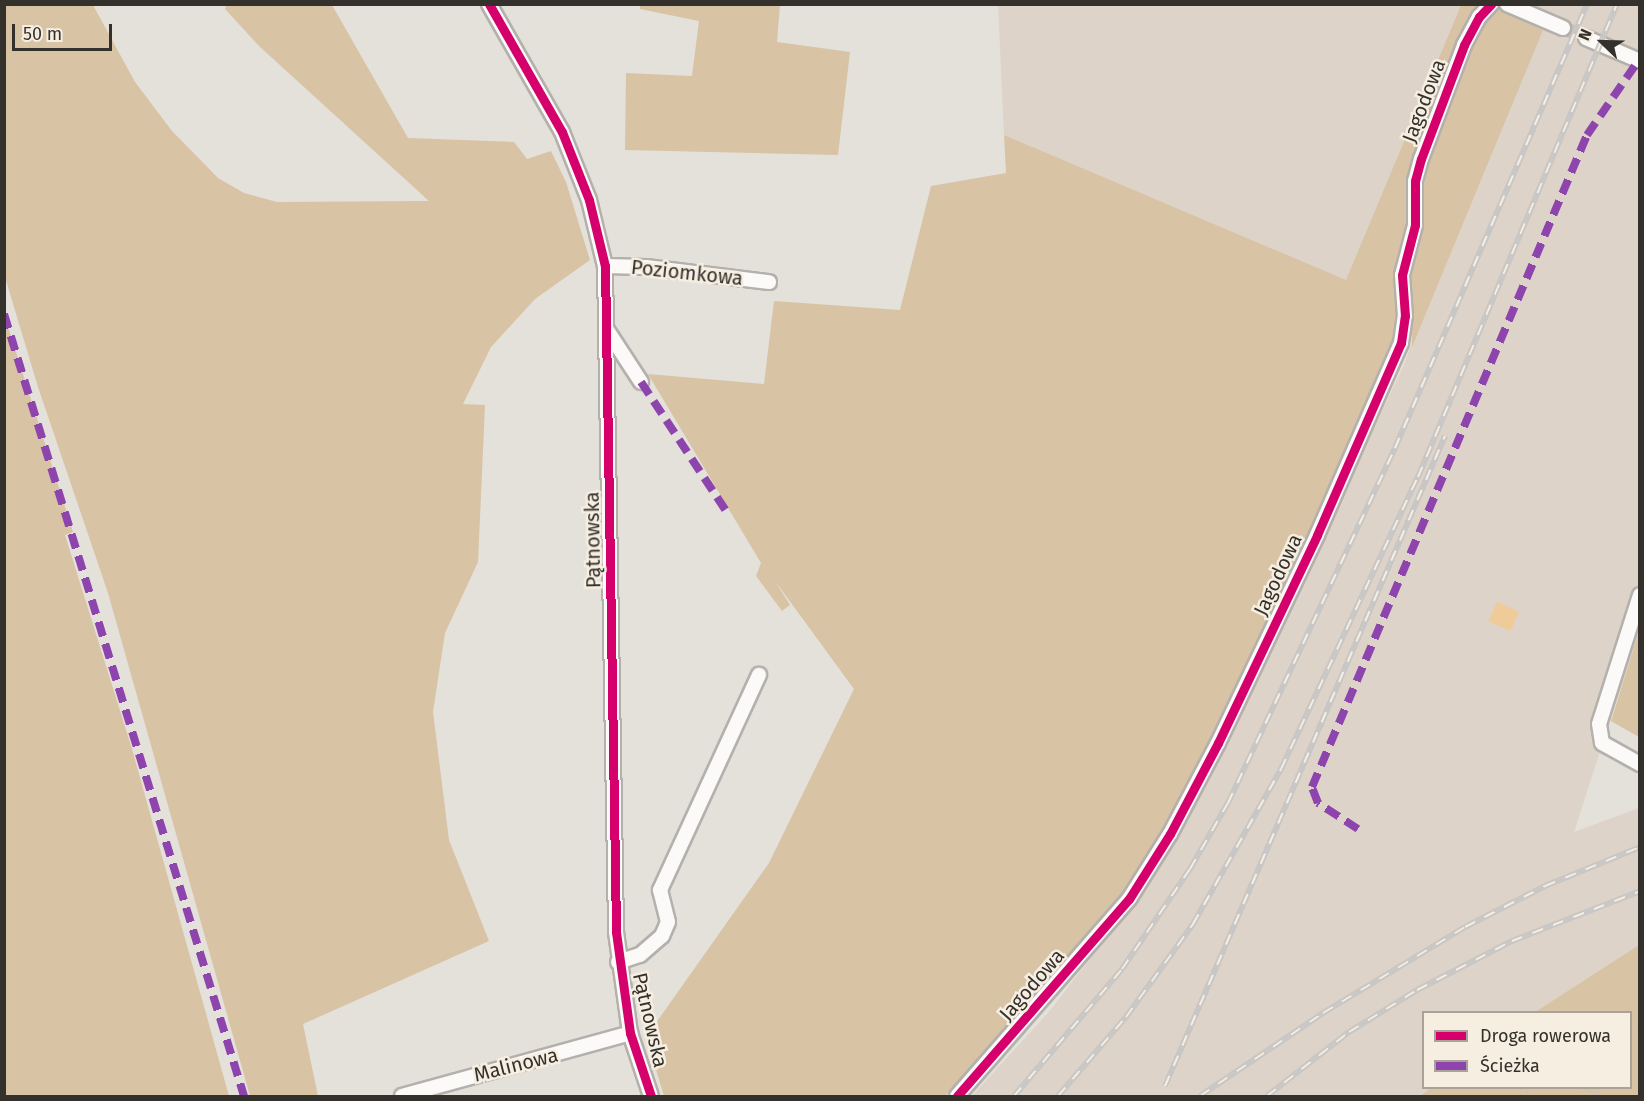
<!DOCTYPE html>
<html>
<head>
<meta charset="utf-8">
<style>
  body { margin:0 }
  #map { position:relative; width:1644px; height:1101px; overflow:hidden; background:#e4e0da; font-family:"Fira Sans",sans-serif }
  div>[style] { position:absolute }
  .built>* { inset:0; background:#ddd3c8 }
  .green>* { inset:0; background:#d8c3a5 }
  .water>* { inset:0; background:#eecb98; transform-origin:0 0 }
  .minor-tunnel>* { height:14px; margin-top:-7px; transform-origin:0; background:repeating-linear-gradient(90deg,#c1bdb7 0 14px,transparent 0 21px) }
  .path>* { height:2px; margin-top:-1px; transform-origin:0; background:repeating-linear-gradient(90deg,#c4c2c0 0 3px,transparent 0 7.5px) }
  .roads { filter:drop-shadow(2px 0 #b4b0ac) drop-shadow(-2px 0 #b4b0ac) drop-shadow(0 2px #b4b0ac) drop-shadow(0 -2px #b4b0ac) }
  .minor>* { height:14px; margin:-7px; padding:0 7px; transform-origin:7px; border-radius:7px; background:#fbfaf9 }
  .rail>* { height:6px; margin-top:-3px; transform-origin:0; background:repeating-linear-gradient(90deg,#f7eee2 0 11px,#c8c7c6 0 22px); box-sizing:border-box; border-block:2px solid #c8c7c6 }
  .quiet>* { height:8px; margin-top:-4px; transform-origin:0; background:repeating-linear-gradient(90deg,#8e44ad 0 15px,transparent 0 23px) }
  .cycleway>* { height:9px; margin:-4.5px; padding:0 4.5px; transform-origin:4.5px; border-radius:4.5px; background:#d6006c }
  span { translate:-50% -50%; white-space:nowrap; text-align:center; line-height:1.15; -webkit-text-stroke:5px #f7eee2; paint-order:stroke }
  .street-label { font-size:20px; color:#34312c }
  .frame { position:absolute; inset:0; border:6px solid #34312c; pointer-events:none }
  .legend { position:absolute; left:1422px; top:1011px; width:210px; height:78px; box-sizing:border-box; background:#f7eee2; border:2px solid #a9a299; margin:0; padding:8px 10px; list-style:none; font-size:18px; color:#34312c }
  .legend li { display:flex; align-items:center; gap:12px; height:30px }
  .legend b { width:30px; border:2px solid #a9a299 }
  .north { position:absolute; left:1572px; top:12px; width:60px; height:60px; -webkit-text-stroke:4px #f7eee2; paint-order:stroke; rotate:293deg; font-size:16px; font-weight:700; line-height:24px; text-align:center; color:#34312c }
  .north::after { content:''; display:block; margin:auto; width:21px; height:27px; background:#34312c; clip-path:polygon(50% 0,100% 100%,50% 72%,0 100%) }
  .scale { position:absolute; left:12px; top:24px; width:100px; height:27px; box-sizing:border-box; border:3px solid #34312c; border-top:0; padding-left:8px; font-size:18px; line-height:21px; white-space:nowrap; color:#34312c; -webkit-text-stroke:4px #f7eee2; paint-order:stroke }
</style>
</head>
<body>
<div id="map">
  <div class="built">
    <i style="clip-path:polygon(998px 5px,1461px 5px,1346px 281px,1004px 135px)"></i>
    <i style="clip-path:polygon(1537px 5px,1639px 5px,1639px 631px,1574px 832px,1639px 808px,1639px 945px,1535px 1012px,1424px 1012px,1424px 1088px,1431px 1088px,1420px 1096px,972px 1096px,1048px 1013px,1107px 937px,1158px 862px,1231px 729px,1403px 367px)"></i>
  </div>
  <div class="green">
    <i style="clip-path:polygon(227px 4px,332px 5px,408px 138px,514px 142px,527px 159px,551px 151px,566px 182px,590px 260px,535px 299px,491px 347px,463px 404px,485px 405px,478px 562px,445px 633px,433px 712px,449px 840px,489px 941px,303px 1024px,318px 1096px,250px 1096px,108px 593px,38px 387px,5px 277px,5px 5px,93px 5px,135px 82px,172px 131px,218px 178px,244px 193px,277px 202px,429px 201px,259px 46px,225px 9px)"></i>
    <i style="clip-path:polygon(640px 5px,780px 5px,777px 42px,850px 52px,838px 155px,625px 150px,626px 73px,692px 76px,699px 21px,640px 9px)"></i>
    <i style="clip-path:polygon(1461px 5px,1479px 5px,1468px 23px,1411px 187px,1408px 230px,1397px 271px,1395px 338px,1271px 621px,1196px 774px,1125px 895px,1014px 1025px,945px 1096px,664px 1096px,646px 1037px,769px 863px,854px 689px,775px 581px,790px 605px,782px 611px,756px 576px,761px 563px,648px 374px,764px 384px,774px 301px,900px 310px,931px 186px,1006px 173px,1004px 135px,1346px 280px)"></i>
    <i style="clip-path:polygon(1497px 9px,1543px 30px,1412px 347px,1410px 278px,1428px 159px,1449px 95px,1483px 26px)"></i>
    <i style="clip-path:polygon(4px 314px,73px 532px,65px 535px,132px 749px,229px 1096px,5px 1096px)"></i>
    <i style="clip-path:polygon(1639px 631px,1639px 737px,1611px 721px)"></i>
    <i style="clip-path:polygon(1639px 945px,1639px 1096px,1420px 1096px,1431px 1088px,1630px 1088px,1630px 1012px,1535px 1012px)"></i>
  </div>
  <div class="water">
    <i style="left:1497px;top:602px;width:24px;height:21px;rotate:24deg"></i>
  </div>
  <div class="minor-tunnel">
    <i style="left:1563px;top:28px;width:25px;rotate:23deg"></i>
  </div>
  <div class="path">
    <i style="left:1630px;top:1035px;width:11px;rotate:-27deg"></i>
    <i style="left:1582px;top:1088px;width:20px;rotate:24deg"></i>
    <i style="left:1519px;top:1096px;width:17px;rotate:-28deg"></i>
  </div>
  <div class="roads">
    <div class="minor">
      <i style="left:489px;top:4px;width:147px;rotate:60.3deg"></i>
      <i style="left:562px;top:132px;width:73px;rotate:68.3deg"></i>
      <i style="left:589px;top:200px;width:68px;rotate:76.4deg"></i>
      <i style="left:605px;top:266px;width:666px;rotate:89.05deg"></i>
      <i style="left:616px;top:932px;width:102px;rotate:82.1deg"></i>
      <i style="left:630px;top:1033px;width:66px;rotate:71.6deg"></i>
      <i style="left:1507px;top:4px;width:61px;rotate:23.2deg"></i>
      <i style="left:1586px;top:38px;width:59px;rotate:23.1deg"></i>
      <i style="left:605px;top:266px;width:41px;rotate:1.4deg"></i>
      <i style="left:646px;top:267px;width:124px;rotate:7deg"></i>
      <i style="left:607px;top:330px;width:62px;rotate:56.8deg"></i>
      <i style="left:1640px;top:595px;width:135px;rotate:107.6deg"></i>
      <i style="left:1599px;top:724px;width:19px;rotate:81deg"></i>
      <i style="left:1602px;top:743px;width:43px;rotate:28.9deg"></i>
      <i style="left:618px;top:962px;width:23px;rotate:-18deg"></i>
      <i style="left:640px;top:955px;width:29px;rotate:-41deg"></i>
      <i style="left:662px;top:936px;width:15px;rotate:-67deg"></i>
      <i style="left:668px;top:922px;width:33px;rotate:-104deg"></i>
      <i style="left:660px;top:890px;width:237px;rotate:-65.3deg"></i>
      <i style="left:402px;top:1096px;width:237px;rotate:-15.4deg"></i>
      <i style="left:957px;top:1096px;width:262px;rotate:-48.9deg"></i>
      <i style="left:1129px;top:899px;width:77px;rotate:-57.8deg"></i>
      <i style="left:1170px;top:834px;width:103px;rotate:-62.2deg"></i>
      <i style="left:1218px;top:743px;width:230px;rotate:-64.5deg"></i>
      <i style="left:1317px;top:535px;width:210px;rotate:-66.4deg"></i>
      <i style="left:1401px;top:343px;width:27px;rotate:-82deg"></i>
      <i style="left:1405px;top:316px;width:41px;rotate:-94.2deg"></i>
      <i style="left:1402px;top:275px;width:52px;rotate:-75.4deg"></i>
      <i style="left:1415px;top:225px;width:44px;rotate:-90deg"></i>
      <i style="left:1415px;top:181px;width:23px;rotate:-75deg"></i>
      <i style="left:1421px;top:159px;width:122px;rotate:-69.3deg"></i>
      <i style="left:1464px;top:45px;width:32px;rotate:-62deg"></i>
      <i style="left:1479px;top:17px;width:18px;rotate:-47deg"></i>
    </div>
  </div>
  <div class="rail">
    <i style="left:1165px;top:1086px;width:708px;rotate:-66.7deg"></i>
    <i style="left:1014px;top:1096px;width:167px;rotate:-49.6deg"></i>
    <i style="left:1122px;top:969px;width:121px;rotate:-55.8deg"></i>
    <i style="left:1190px;top:869px;width:76px;rotate:-60.1deg"></i>
    <i style="left:1228px;top:803px;width:392px;rotate:-64.8deg"></i>
    <i style="left:1395px;top:448px;width:484px;rotate:-66.6deg"></i>
    <i style="left:1058px;top:1096px;width:104px;rotate:-49.3deg"></i>
    <i style="left:1126px;top:1017px;width:115px;rotate:-54.2deg"></i>
    <i style="left:1193px;top:924px;width:178px;rotate:-60.4deg"></i>
    <i style="left:1281px;top:769px;width:323px;rotate:-64.9deg"></i>
    <i style="left:1418px;top:477px;width:513px;rotate:-67.18deg"></i>
    <i style="left:1200px;top:1096px;width:148px;rotate:-34deg"></i>
    <i style="left:1323px;top:1013px;width:166px;rotate:-31.2deg"></i>
    <i style="left:1465px;top:927px;width:90px;rotate:-27.1deg"></i>
    <i style="left:1545px;top:886px;width:103px;rotate:-22.3deg"></i>
    <i style="left:1267px;top:1096px;width:104px;rotate:-38deg"></i>
    <i style="left:1349px;top:1032px;width:80px;rotate:-31.7deg"></i>
    <i style="left:1417px;top:990px;width:107px;rotate:-27.3deg"></i>
    <i style="left:1512px;top:941px;width:137px;rotate:-21.3deg"></i>
  </div>
  <div class="quiet">
    <i style="left:4px;top:314px;width:818px;rotate:72.94deg"></i>
    <i style="left:641px;top:382px;width:154px;rotate:56.6deg"></i>
    <i style="left:1358px;top:829px;width:48px;rotate:-147deg"></i>
    <i style="left:1318px;top:803px;width:17px;rotate:-111deg"></i>
    <i style="left:1312px;top:787px;width:708px;rotate:-67.13deg"></i>
    <i style="left:1587px;top:135px;width:90px;rotate:-55.4deg"></i>
  </div>
  <div class="cycleway">
    <i style="left:489px;top:4px;width:147px;rotate:60.3deg"></i>
    <i style="left:562px;top:132px;width:73px;rotate:68.3deg"></i>
    <i style="left:589px;top:200px;width:68px;rotate:76.4deg"></i>
    <i style="left:605px;top:266px;width:666px;rotate:89.05deg"></i>
    <i style="left:616px;top:932px;width:102px;rotate:82.1deg"></i>
    <i style="left:630px;top:1033px;width:66px;rotate:71.6deg"></i>
    <i style="left:957px;top:1096px;width:262px;rotate:-48.9deg"></i>
    <i style="left:1129px;top:899px;width:77px;rotate:-57.8deg"></i>
    <i style="left:1170px;top:834px;width:103px;rotate:-62.2deg"></i>
    <i style="left:1218px;top:743px;width:230px;rotate:-64.5deg"></i>
    <i style="left:1317px;top:535px;width:210px;rotate:-66.4deg"></i>
    <i style="left:1401px;top:343px;width:27px;rotate:-82deg"></i>
    <i style="left:1405px;top:316px;width:41px;rotate:-94.2deg"></i>
    <i style="left:1402px;top:275px;width:52px;rotate:-75.4deg"></i>
    <i style="left:1415px;top:225px;width:44px;rotate:-90deg"></i>
    <i style="left:1415px;top:181px;width:23px;rotate:-75deg"></i>
    <i style="left:1421px;top:159px;width:122px;rotate:-69.3deg"></i>
    <i style="left:1464px;top:45px;width:32px;rotate:-62deg"></i>
    <i style="left:1479px;top:17px;width:18px;rotate:-47deg"></i>
  </div>
  <div class="street-label">
    <span style="left:1424px;top:101px;rotate:-69deg">Jagodowa</span>
    <span style="left:687px;top:273px;rotate:6deg">Poziomkowa</span>
    <span style="left:593px;top:540px;rotate:-91deg">Pątnowska</span>
    <span style="left:1278px;top:575px;rotate:-65deg">Jagodowa</span>
    <span style="left:1032px;top:985px;rotate:-49deg">Jagodowa</span>
    <span style="left:650px;top:1020px;rotate:77deg">Pątnowska</span>
    <span style="left:516px;top:1065px;rotate:-14deg">Malinowa</span>
  </div>
  <div class="frame"></div>
  <ul class="legend">
  <li><b style="height:8px;background:#d6006c"></b>Droga rowerowa</li>
  <li><b style="height:8px;background:#8e44ad"></b>Ścieżka</li>
  </ul>
  <div class="north">N</div>
  <div class="scale">50 m</div>
</div>
</body>
</html>
